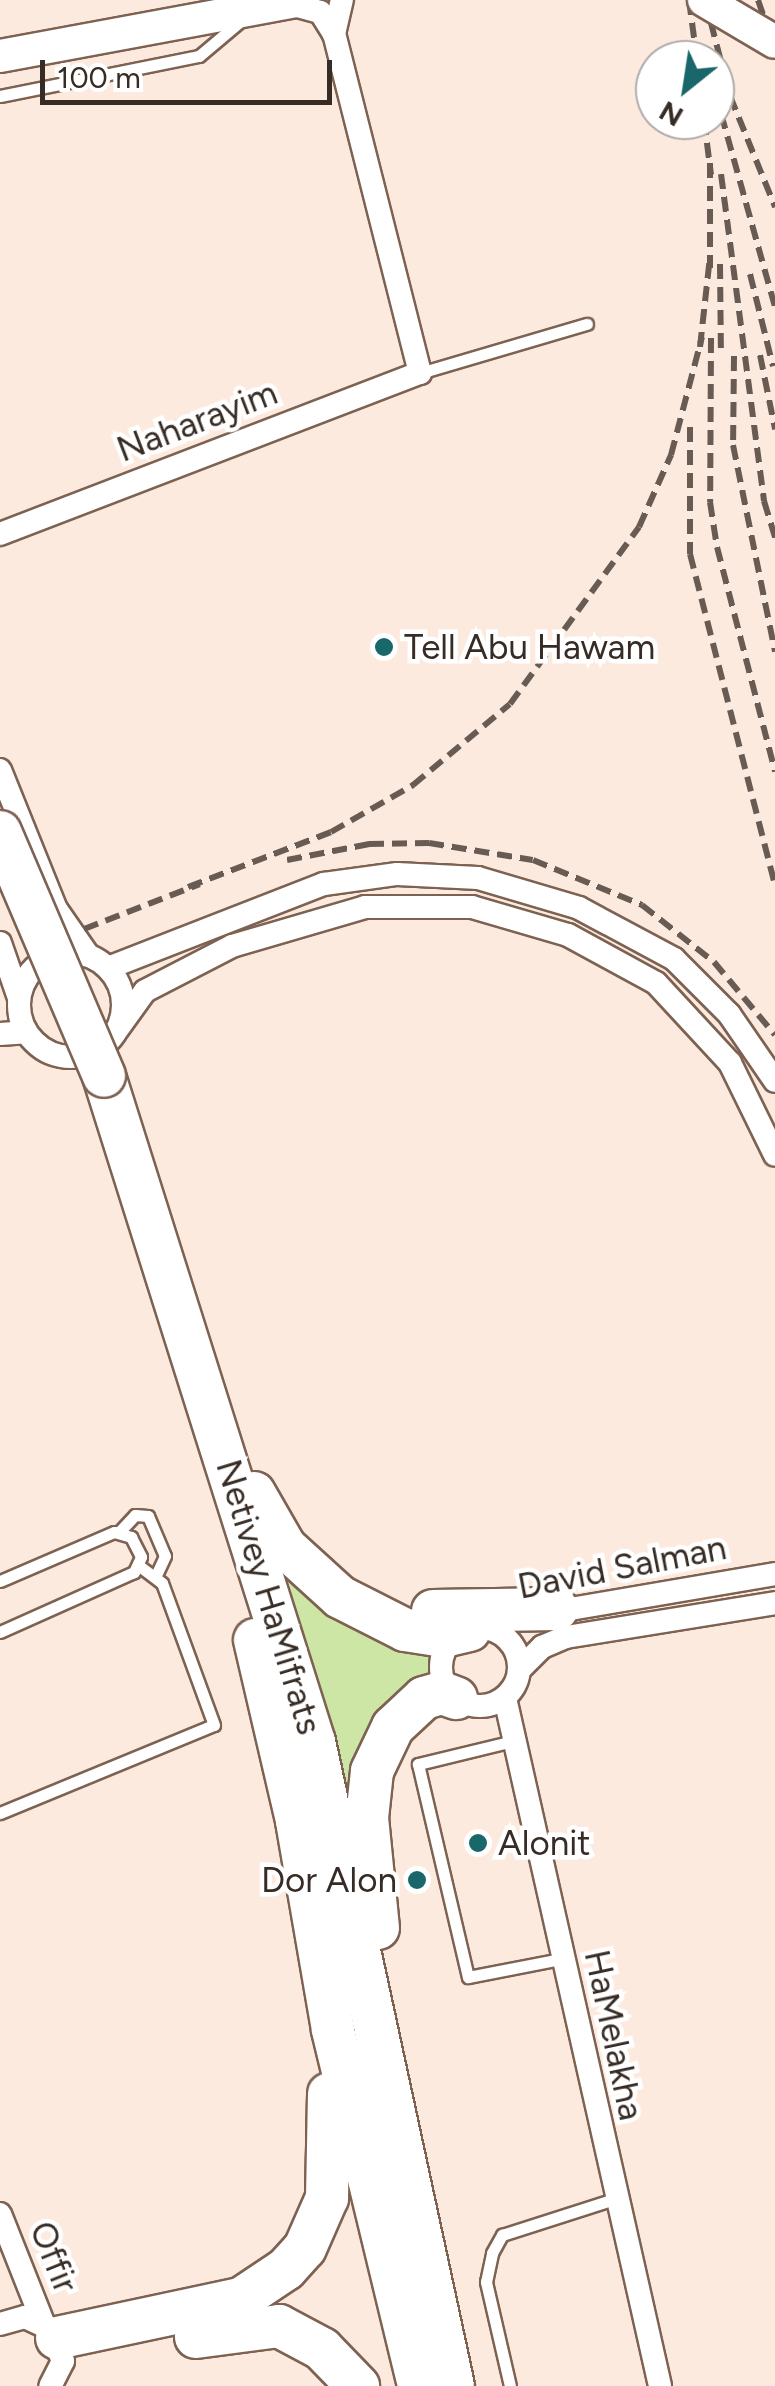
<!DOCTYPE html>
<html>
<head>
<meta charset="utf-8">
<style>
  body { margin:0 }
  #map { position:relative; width:775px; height:2386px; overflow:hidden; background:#fdeadf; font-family:Figtree,sans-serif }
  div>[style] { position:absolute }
  .green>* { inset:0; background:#cde5a5 }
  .roads { filter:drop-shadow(2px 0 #7d6252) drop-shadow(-2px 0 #7d6252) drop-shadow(0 2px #7d6252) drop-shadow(0 -2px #7d6252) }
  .lane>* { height:11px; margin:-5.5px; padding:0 5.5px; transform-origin:5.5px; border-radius:5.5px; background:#fff }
  .street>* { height:22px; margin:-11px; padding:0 11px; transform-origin:11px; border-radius:11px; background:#fff }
  .street>.ring { margin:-11px; padding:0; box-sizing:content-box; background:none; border:22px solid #fff; border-radius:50% }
  .secondary>* { height:32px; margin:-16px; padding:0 16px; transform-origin:16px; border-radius:16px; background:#fff }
  .highway>* { height:42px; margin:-21px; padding:0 21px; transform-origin:21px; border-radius:21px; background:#fff }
  .rail>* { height:6px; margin-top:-3px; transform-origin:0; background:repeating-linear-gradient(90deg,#685b53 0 15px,transparent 0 23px) }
  .bridges { filter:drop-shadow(2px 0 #7d6252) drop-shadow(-2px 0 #7d6252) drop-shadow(0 2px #7d6252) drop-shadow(0 -2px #7d6252) }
  .secondary-bridge>* { height:32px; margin:-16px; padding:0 16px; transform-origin:16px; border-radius:16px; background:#fff }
  .highway-bridge>* { height:42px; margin:-21px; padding:0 21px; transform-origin:21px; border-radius:21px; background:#fff }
  .dots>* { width:28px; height:28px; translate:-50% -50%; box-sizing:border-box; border:5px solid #fff; border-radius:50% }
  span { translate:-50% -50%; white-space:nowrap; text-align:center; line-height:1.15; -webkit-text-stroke:9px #fff; paint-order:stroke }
  .street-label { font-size:35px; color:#372c25 }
  .poi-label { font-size:35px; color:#372c25 }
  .left { translate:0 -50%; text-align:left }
  .right { translate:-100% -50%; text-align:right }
  .north { position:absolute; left:635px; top:40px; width:100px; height:100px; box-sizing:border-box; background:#fff; border:2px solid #afaba8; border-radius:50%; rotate:210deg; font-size:28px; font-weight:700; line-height:40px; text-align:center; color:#372c25 }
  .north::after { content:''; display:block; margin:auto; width:35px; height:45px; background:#19676a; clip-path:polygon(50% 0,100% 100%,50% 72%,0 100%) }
  .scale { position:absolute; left:40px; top:60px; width:292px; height:45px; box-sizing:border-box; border:5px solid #372c25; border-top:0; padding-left:12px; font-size:30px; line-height:35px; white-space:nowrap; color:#372c25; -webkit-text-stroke:8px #fff; paint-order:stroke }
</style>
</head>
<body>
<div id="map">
  <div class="green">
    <i style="clip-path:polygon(288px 1578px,432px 1645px,432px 1683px,412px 1692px,357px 1872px)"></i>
  </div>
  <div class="roads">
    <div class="lane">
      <i style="left:0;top:96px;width:203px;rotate:-11.4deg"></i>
      <i style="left:199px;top:56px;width:57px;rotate:-40.1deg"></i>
      <i style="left:420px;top:373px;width:174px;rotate:-16.4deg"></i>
      <i style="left:120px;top:1531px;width:22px;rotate:-47deg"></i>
      <i style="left:135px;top:1515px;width:13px;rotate:4deg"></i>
      <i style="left:148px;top:1516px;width:43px;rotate:67deg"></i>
      <i style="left:165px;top:1556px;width:21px;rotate:115deg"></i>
      <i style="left:0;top:1581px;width:124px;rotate:-23.3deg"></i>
      <i style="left:114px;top:1532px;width:18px;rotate:16deg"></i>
      <i style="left:131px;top:1537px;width:22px;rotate:63deg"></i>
      <i style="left:141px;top:1557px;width:17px;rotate:115deg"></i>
      <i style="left:134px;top:1572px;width:147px;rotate:155.9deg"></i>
      <i style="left:513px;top:1741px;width:98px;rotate:166.4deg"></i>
      <i style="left:418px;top:1764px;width:219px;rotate:76.8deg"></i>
      <i style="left:468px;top:1977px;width:95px;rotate:-11deg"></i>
      <i style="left:0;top:1813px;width:231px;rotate:-22.4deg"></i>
      <i style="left:214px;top:1725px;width:151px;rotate:-110.1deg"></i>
      <i style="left:162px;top:1583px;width:26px;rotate:-143deg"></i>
      <i style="left:510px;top:2386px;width:107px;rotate:-103deg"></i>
      <i style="left:486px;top:2282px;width:30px;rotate:-78deg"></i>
      <i style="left:492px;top:2253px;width:21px;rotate:-61deg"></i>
      <i style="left:502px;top:2235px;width:118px;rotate:-17.8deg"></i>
    </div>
    <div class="street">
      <i style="left:334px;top:34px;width:35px;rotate:-77deg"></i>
      <i style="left:0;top:534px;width:450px;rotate:-21deg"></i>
      <i style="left:420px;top:373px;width:350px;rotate:-104.2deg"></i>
      <i style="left:334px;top:34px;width:26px;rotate:-122deg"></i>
      <i style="left:320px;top:12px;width:35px;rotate:-165deg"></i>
      <i style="left:0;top:770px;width:150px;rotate:68.1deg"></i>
      <i style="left:56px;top:909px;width:56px;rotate:55.2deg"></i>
      <i style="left:0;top:943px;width:58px;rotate:70.9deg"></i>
      <i class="ring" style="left:19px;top:953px;width:82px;height:82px"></i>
      <i style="left:108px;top:968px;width:232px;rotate:-21.3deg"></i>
      <i style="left:324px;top:884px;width:74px;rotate:-7.8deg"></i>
      <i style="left:397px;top:874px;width:81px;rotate:2.8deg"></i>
      <i style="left:478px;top:878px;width:105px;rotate:16.5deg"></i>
      <i style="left:579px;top:908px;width:108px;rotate:28.2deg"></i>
      <i style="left:674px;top:959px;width:78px;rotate:45deg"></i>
      <i style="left:729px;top:1014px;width:81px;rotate:55.5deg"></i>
      <i style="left:119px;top:1027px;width:44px;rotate:-54.2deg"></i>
      <i style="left:145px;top:991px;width:98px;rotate:-27.3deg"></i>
      <i style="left:232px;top:946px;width:139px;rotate:-16.3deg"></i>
      <i style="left:365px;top:907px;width:107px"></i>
      <i style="left:472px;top:907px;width:100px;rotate:16.3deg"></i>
      <i style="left:568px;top:935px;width:100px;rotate:28.6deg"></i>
      <i style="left:656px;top:983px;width:109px;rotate:47.2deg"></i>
      <i style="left:730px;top:1063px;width:102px;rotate:63.9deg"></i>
      <i style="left:0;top:1034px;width:26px;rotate:-4deg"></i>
      <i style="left:547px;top:1613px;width:231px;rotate:-9.7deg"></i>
      <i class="ring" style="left:441px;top:1628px;width:56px;height:56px"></i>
      <i style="left:519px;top:1670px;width:33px;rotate:-45deg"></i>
      <i style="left:542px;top:1647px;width:26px;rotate:-23deg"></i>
      <i style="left:566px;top:1637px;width:212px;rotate:-9.2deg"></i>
      <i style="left:505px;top:1698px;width:705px;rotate:77.3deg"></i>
      <i style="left:0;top:2214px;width:119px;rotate:68.4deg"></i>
      <i style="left:0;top:2324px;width:26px;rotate:-16deg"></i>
      <i style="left:25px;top:2317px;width:26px;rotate:25deg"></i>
      <i style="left:49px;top:2328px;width:36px;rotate:67deg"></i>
      <i style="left:63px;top:2361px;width:28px;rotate:117deg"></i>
    </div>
    <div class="secondary">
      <i style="left:0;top:56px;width:308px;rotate:-10.5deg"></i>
    </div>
    <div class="highway">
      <i style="left:104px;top:1076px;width:698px;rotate:72.5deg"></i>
      <i style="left:314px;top:1742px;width:659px;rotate:77.82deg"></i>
      <i style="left:254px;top:1493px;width:62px;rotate:60.1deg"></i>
      <i style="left:285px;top:1547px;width:74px;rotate:42.3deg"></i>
      <i style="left:340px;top:1597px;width:73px;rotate:26.9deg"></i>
      <i style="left:405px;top:1630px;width:39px;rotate:9deg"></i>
      <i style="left:444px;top:1636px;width:26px;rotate:-13deg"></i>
      <i style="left:433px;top:1611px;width:124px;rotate:-0.9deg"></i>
      <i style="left:255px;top:1640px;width:186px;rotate:76.9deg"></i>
      <i style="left:297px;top:1821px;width:212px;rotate:80.2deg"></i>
      <i style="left:333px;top:2030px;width:366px;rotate:76.4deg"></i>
      <i style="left:378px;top:1928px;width:111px;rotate:-95.7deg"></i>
      <i style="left:367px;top:1818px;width:47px;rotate:-83.9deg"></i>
      <i style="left:372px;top:1771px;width:49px;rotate:-64.5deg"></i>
      <i style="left:393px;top:1727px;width:42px;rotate:-43.1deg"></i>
      <i style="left:424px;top:1698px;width:19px;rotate:-16deg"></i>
      <i style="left:442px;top:1693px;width:15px;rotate:20deg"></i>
      <i style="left:196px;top:2337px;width:84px;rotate:-7.5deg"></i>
      <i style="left:279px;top:2326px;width:49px;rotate:28.1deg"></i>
      <i style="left:322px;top:2349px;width:52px;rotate:45.8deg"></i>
      <i style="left:57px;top:2338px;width:188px;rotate:-12deg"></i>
      <i style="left:241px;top:2299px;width:54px;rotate:-33.7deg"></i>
      <i style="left:286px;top:2269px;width:28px;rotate:-48deg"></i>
      <i style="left:305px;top:2248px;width:55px;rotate:-66.3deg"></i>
      <i style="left:327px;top:2198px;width:104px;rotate:-88.9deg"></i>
    </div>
  </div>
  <div class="rail">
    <i style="left:689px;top:0;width:61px;rotate:82.4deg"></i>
    <i style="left:705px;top:0;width:99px;rotate:75.4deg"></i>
    <i style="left:730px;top:96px;width:120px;rotate:67.9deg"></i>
    <i style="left:758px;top:0;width:52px;rotate:70.9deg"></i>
    <i style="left:715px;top:92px;width:223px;rotate:74.4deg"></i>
    <i style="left:704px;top:120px;width:55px;rotate:82.7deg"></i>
    <i style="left:710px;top:163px;width:105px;rotate:90deg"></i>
    <i style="left:721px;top:174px;width:330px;rotate:82.5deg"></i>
    <i style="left:764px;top:501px;width:39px;rotate:73deg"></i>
    <i style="left:720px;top:264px;width:90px;rotate:89.4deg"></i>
    <i style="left:750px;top:274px;width:95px;rotate:76deg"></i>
    <i style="left:711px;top:338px;width:164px;rotate:90.3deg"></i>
    <i style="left:710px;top:502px;width:46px;rotate:81.2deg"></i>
    <i style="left:717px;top:547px;width:232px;rotate:75.5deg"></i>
    <i style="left:700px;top:347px;width:92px;rotate:-83.7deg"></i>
    <i style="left:760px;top:355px;width:76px;rotate:78.5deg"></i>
    <i style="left:734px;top:356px;width:89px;rotate:90.6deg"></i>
    <i style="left:733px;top:445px;width:211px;rotate:78.5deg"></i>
    <i style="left:690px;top:427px;width:127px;rotate:90deg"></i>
    <i style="left:690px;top:554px;width:343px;rotate:75.6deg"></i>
    <i style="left:287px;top:860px;width:84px;rotate:-11deg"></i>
    <i style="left:369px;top:844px;width:60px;rotate:-1deg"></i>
    <i style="left:429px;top:843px;width:105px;rotate:9.3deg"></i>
    <i style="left:533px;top:860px;width:118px;rotate:22.4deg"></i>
    <i style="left:642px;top:905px;width:92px;rotate:38.4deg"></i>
    <i style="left:714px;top:962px;width:95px;rotate:50.1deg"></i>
    <i style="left:188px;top:887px;width:153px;rotate:-21deg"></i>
    <i style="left:331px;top:832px;width:95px;rotate:-29.8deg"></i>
    <i style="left:413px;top:785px;width:126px;rotate:-39.9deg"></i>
    <i style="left:510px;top:704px;width:219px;rotate:-53.9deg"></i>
    <i style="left:639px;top:527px;width:79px;rotate:-66deg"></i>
    <i style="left:671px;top:455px;width:122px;rotate:-75.3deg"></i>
    <i style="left:84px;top:929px;width:124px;rotate:-21.2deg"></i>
  </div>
  <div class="bridges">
    <div class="secondary-bridge">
      <i style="left:704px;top:0;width:82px;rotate:30.6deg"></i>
    </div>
    <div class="highway-bridge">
      <i style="left:0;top:832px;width:265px;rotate:66.9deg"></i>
    </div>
  </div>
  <div class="dots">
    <i style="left:384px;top:647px;background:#19676a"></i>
    <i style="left:478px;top:1843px;background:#19676a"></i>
    <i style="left:417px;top:1880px;background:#19676a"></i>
  </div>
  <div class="street-label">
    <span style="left:197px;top:421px;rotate:-21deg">Naharayim</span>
    <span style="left:622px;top:1567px;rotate:-11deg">David Salman</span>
    <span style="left:269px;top:1597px;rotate:73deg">Netivey HaMifrats</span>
    <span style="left:614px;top:2035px;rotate:78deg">HaMelakha</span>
    <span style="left:54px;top:2257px;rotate:68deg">Offir</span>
  </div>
  <div class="poi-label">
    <span class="left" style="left:404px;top:647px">Tell Abu Hawam</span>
    <span class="left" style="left:498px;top:1843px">Alonit</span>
    <span class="right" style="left:397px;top:1880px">Dor Alon</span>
  </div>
  <div class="north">N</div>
  <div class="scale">100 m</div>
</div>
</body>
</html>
